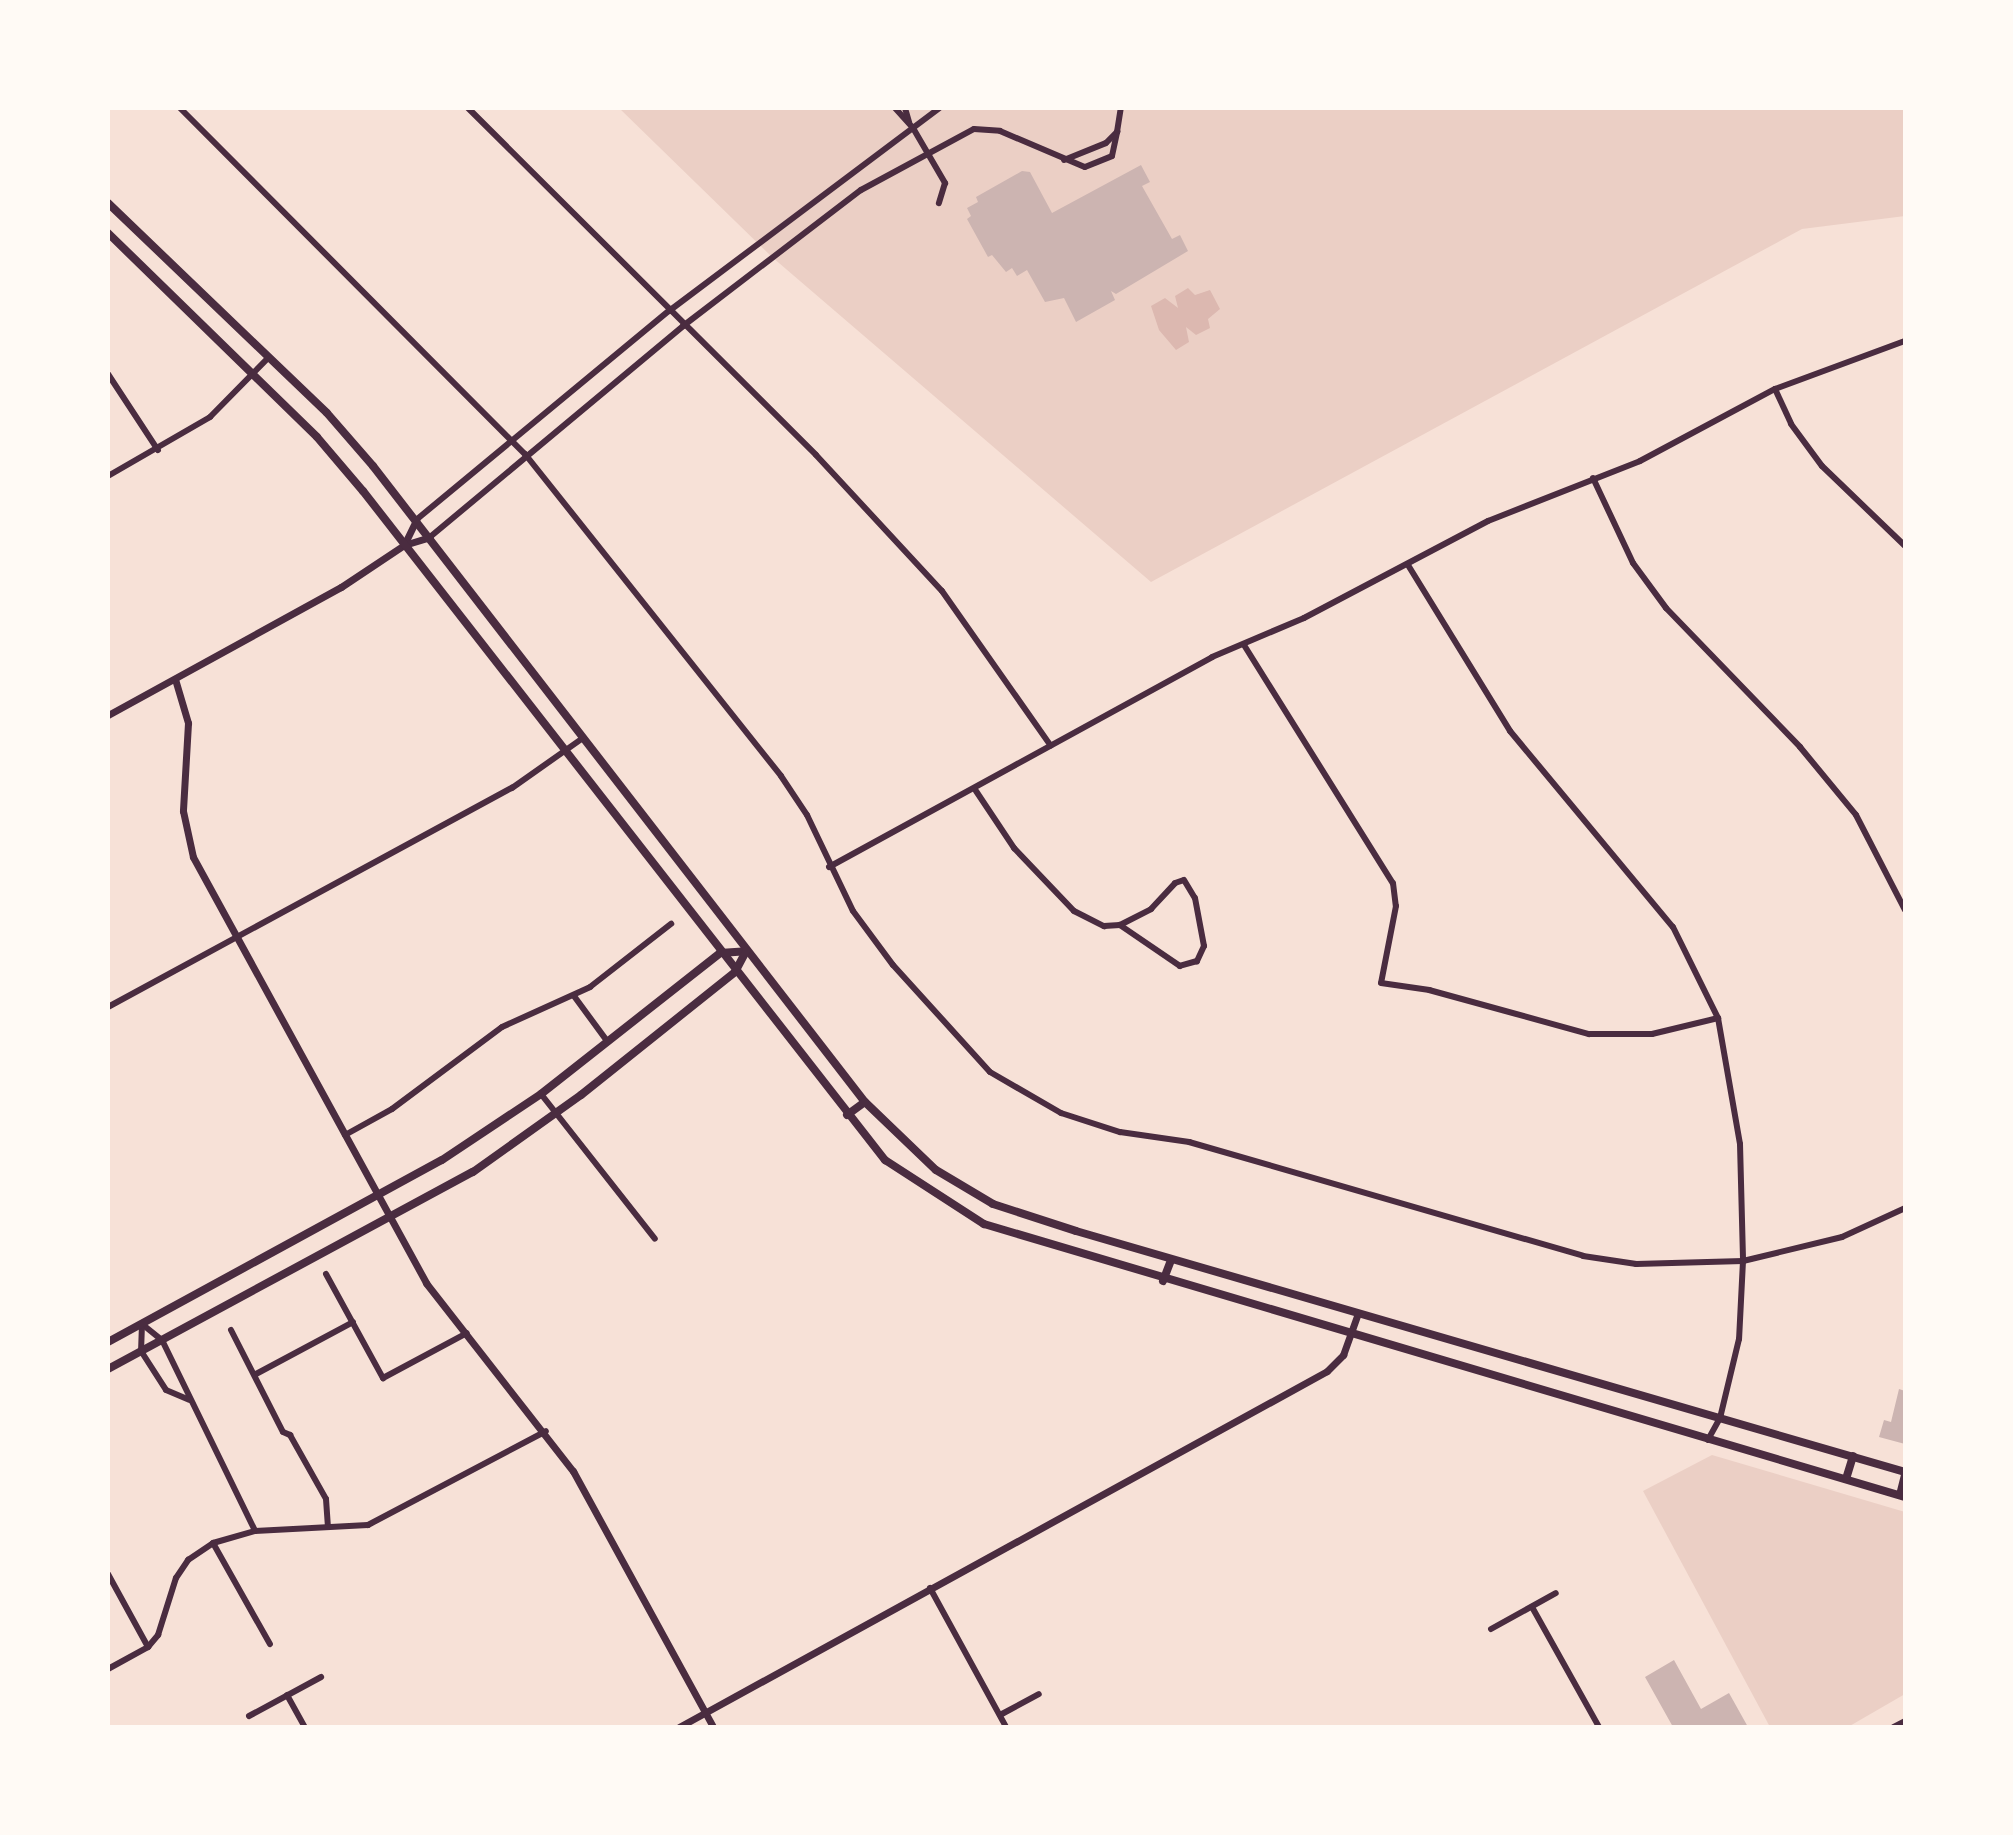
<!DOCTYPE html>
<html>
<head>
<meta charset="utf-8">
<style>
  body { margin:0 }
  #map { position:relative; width:2013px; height:1835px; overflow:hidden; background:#f7e1d7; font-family:Arial,sans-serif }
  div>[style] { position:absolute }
  .green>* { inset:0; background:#ebcfc5 }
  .water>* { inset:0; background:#dcb8b0 }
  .building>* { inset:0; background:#ccb4b1 }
  .minor>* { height:6px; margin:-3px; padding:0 3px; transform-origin:3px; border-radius:3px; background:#4a2c40 }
  .tertiary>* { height:7px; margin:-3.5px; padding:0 3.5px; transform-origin:3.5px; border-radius:3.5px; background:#4a2c40 }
  .secondary>* { height:8px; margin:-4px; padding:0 4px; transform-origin:4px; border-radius:4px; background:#4a2c40 }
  span { translate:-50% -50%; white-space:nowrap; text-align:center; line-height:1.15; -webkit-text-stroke:8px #fffaf5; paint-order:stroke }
  .frame { position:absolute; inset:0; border:110px solid #fffaf5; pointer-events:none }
</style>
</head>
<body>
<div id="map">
  <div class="green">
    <i style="clip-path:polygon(619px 108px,1905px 108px,1905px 216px,1802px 229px,1151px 582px,772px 257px)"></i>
    <i style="clip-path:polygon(1712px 1455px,1905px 1512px,1905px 1694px,1848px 1727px,1770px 1727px,1643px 1491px)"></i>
  </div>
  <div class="water">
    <i style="clip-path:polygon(1188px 288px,1195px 295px,1210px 290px,1220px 309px,1208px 319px,1210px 328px,1196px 335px,1186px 327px,1189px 342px,1176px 350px,1159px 330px,1151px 306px,1165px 298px,1178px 308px,1175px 296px)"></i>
  </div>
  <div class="building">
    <i style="clip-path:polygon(1141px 165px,1150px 182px,1142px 186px,1172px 239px,1180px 235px,1188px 251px,1116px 294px,1111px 291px,1115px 300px,1076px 322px,1064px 298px,1045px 302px,1027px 270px,1017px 276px,1012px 268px,1006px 272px,992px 255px,988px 257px,967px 219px,971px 216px,967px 208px,978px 202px,976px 197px,1022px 171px,1030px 172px,1052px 213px)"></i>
    <i style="clip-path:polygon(1899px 1389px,1905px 1391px,1905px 1444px,1879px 1437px,1884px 1420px,1891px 1422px)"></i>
    <i style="clip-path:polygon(1674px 1660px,1701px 1709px,1729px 1693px,1748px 1727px,1673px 1727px,1645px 1677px)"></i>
  </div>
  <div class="minor">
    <i style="left:180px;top:108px;width:489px;rotate:45.1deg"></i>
    <i style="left:525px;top:454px;width:411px;rotate:51.5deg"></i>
    <i style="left:781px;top:776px;width:47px;rotate:56.3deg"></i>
    <i style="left:807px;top:815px;width:106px;rotate:64.4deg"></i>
    <i style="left:853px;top:911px;width:67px;rotate:53.5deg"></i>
    <i style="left:893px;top:965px;width:144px;rotate:47.8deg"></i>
    <i style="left:990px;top:1072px;width:82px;rotate:30deg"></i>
    <i style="left:1061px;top:1113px;width:62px;rotate:17.9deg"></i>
    <i style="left:1120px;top:1132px;width:70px;rotate:8.2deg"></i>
    <i style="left:1189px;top:1142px;width:410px;rotate:16.1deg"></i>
    <i style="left:1583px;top:1256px;width:54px;rotate:8.6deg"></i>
    <i style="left:1636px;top:1264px;width:107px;rotate:-1.6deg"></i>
    <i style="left:1743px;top:1261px;width:102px;rotate:-13.6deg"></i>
    <i style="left:1842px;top:1237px;width:69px;rotate:-24.7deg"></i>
    <i style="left:468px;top:108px;width:491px;rotate:44.9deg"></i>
    <i style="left:816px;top:455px;width:185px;rotate:47.2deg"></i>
    <i style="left:942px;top:591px;width:189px;rotate:54.9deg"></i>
    <i style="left:895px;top:108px;width:27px;rotate:48deg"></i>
    <i style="left:913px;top:128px;width:64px;rotate:59.8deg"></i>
    <i style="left:945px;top:183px;width:21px;rotate:107deg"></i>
    <i style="left:905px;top:108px;width:15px;rotate:74deg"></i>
    <i style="left:1064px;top:160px;width:45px;rotate:-22deg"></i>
    <i style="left:1106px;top:143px;width:16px;rotate:-45deg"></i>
    <i style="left:1117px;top:132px;width:24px;rotate:-81deg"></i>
    <i style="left:108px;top:374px;width:91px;rotate:56.7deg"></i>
    <i style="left:1775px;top:389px;width:38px;rotate:65deg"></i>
    <i style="left:1791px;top:424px;width:52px;rotate:53.6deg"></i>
    <i style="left:1822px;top:466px;width:115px;rotate:43.9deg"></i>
    <i style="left:108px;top:476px;width:118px;rotate:-30deg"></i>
    <i style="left:210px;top:417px;width:84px;rotate:-45.5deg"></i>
    <i style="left:1593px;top:478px;width:94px;rotate:64.8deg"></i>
    <i style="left:1633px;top:563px;width:56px;rotate:53.7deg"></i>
    <i style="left:1666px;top:608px;width:193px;rotate:46deg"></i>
    <i style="left:1800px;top:747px;width:88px;rotate:50.5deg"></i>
    <i style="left:1856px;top:815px;width:107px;rotate:62.7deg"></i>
    <i style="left:416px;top:520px;width:328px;rotate:-39.6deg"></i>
    <i style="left:669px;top:311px;width:338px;rotate:-36.9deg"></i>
    <i style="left:430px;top:537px;width:329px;rotate:-39.8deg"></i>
    <i style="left:683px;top:326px;width:224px;rotate:-37.4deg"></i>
    <i style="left:861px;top:190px;width:128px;rotate:-28.4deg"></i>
    <i style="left:974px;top:129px;width:26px;rotate:4deg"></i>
    <i style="left:1000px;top:131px;width:92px;rotate:23deg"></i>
    <i style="left:1085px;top:167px;width:29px;rotate:-22deg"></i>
    <i style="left:1112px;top:156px;width:25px;rotate:-78deg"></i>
    <i style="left:1408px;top:565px;width:195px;rotate:58.4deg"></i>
    <i style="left:1510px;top:731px;width:255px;rotate:50.3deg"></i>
    <i style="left:1673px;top:927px;width:102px;rotate:63.7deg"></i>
    <i style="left:1718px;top:1018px;width:128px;rotate:80.1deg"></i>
    <i style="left:1740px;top:1144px;width:117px;rotate:88.5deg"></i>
    <i style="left:1743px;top:1261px;width:78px;rotate:92.9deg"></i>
    <i style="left:1739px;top:1339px;width:81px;rotate:103.5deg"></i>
    <i style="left:1720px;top:1418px;width:25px;rotate:119deg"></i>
    <i style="left:1244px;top:645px;width:281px;rotate:58deg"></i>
    <i style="left:1393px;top:883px;width:23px;rotate:83deg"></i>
    <i style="left:1396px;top:906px;width:78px;rotate:101deg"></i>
    <i style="left:1381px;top:983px;width:49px;rotate:8.3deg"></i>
    <i style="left:1429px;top:990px;width:166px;rotate:15.4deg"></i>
    <i style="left:1589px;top:1034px;width:63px"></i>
    <i style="left:1652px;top:1034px;width:68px;rotate:-13.6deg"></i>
    <i style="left:976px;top:791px;width:69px;rotate:56.3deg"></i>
    <i style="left:1014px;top:848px;width:87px;rotate:46.4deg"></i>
    <i style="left:1074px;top:911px;width:34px;rotate:27deg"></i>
    <i style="left:1104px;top:926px;width:16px;rotate:-4deg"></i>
    <i style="left:1120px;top:925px;width:35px;rotate:-27deg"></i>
    <i style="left:1151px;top:909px;width:35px;rotate:-47deg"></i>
    <i style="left:1175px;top:883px;width:9px;rotate:-18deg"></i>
    <i style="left:1184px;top:880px;width:21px;rotate:59deg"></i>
    <i style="left:1195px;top:898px;width:49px;rotate:79.4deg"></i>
    <i style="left:1204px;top:946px;width:17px;rotate:115deg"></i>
    <i style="left:1197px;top:961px;width:18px;rotate:164deg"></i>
    <i style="left:1180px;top:966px;width:73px;rotate:-145.7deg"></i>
    <i style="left:829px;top:867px;width:437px;rotate:-28.7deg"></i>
    <i style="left:1212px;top:657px;width:100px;rotate:-23deg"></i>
    <i style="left:1304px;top:618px;width:208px;rotate:-27.8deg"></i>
    <i style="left:1488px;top:521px;width:163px;rotate:-21.5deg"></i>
    <i style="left:1640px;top:461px;width:153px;rotate:-28.1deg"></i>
    <i style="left:1775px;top:389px;width:139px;rotate:-20.3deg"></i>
    <i style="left:574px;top:996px;width:56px;rotate:53.7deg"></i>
    <i style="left:108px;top:1007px;width:460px;rotate:-28.5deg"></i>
    <i style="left:512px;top:788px;width:87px;rotate:-35.2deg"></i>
    <i style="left:541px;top:1094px;width:184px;rotate:51.8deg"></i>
    <i style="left:345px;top:1135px;width:54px;rotate:-29deg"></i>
    <i style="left:392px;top:1109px;width:137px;rotate:-36.7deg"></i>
    <i style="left:502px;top:1027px;width:97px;rotate:-24.4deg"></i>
    <i style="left:590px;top:987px;width:103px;rotate:-37.9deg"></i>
    <i style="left:326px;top:1274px;width:119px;rotate:61.3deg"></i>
    <i style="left:383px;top:1378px;width:95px;rotate:-28.2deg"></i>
    <i style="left:142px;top:1324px;width:26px;rotate:39deg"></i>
    <i style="left:162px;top:1340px;width:212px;rotate:64deg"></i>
    <i style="left:142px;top:1324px;width:27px;rotate:92deg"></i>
    <i style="left:141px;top:1351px;width:46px;rotate:57.3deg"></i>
    <i style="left:166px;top:1390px;width:25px;rotate:23deg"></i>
    <i style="left:231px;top:1330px;width:114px;rotate:63deg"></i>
    <i style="left:283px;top:1432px;width:8px;rotate:23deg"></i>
    <i style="left:290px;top:1435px;width:73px;rotate:60.6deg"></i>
    <i style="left:326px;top:1499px;width:28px;rotate:86deg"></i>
    <i style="left:256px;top:1374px;width:110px;rotate:-28.2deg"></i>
    <i style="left:213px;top:1543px;width:116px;rotate:60.6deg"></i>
    <i style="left:108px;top:1574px;width:83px;rotate:61.3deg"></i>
    <i style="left:930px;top:1588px;width:158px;rotate:61.3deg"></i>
    <i style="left:1532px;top:1607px;width:137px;rotate:60.8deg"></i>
    <i style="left:1491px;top:1629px;width:74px;rotate:-29deg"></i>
    <i style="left:108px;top:1669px;width:46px;rotate:-28.8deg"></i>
    <i style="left:148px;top:1647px;width:16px;rotate:-50deg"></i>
    <i style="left:158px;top:1635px;width:60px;rotate:-72.5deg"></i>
    <i style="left:176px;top:1578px;width:22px;rotate:-56deg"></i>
    <i style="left:188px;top:1560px;width:30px;rotate:-34deg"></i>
    <i style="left:213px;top:1543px;width:44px;rotate:-15.9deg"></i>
    <i style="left:255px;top:1531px;width:113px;rotate:-3deg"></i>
    <i style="left:368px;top:1525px;width:201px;rotate:-27.8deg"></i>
    <i style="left:287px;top:1695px;width:37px;rotate:61deg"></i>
    <i style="left:1000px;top:1715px;width:44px;rotate:-28.3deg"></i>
    <i style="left:249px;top:1716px;width:82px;rotate:-28.4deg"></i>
  </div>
  <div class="tertiary">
    <i style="left:404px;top:545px;width:28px;rotate:-64deg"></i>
    <i style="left:175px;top:679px;width:46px;rotate:73.5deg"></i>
    <i style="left:188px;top:723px;width:88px;rotate:93.3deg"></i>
    <i style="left:183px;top:811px;width:47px;rotate:77.7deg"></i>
    <i style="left:193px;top:857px;width:486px;rotate:61.3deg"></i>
    <i style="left:426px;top:1283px;width:239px;rotate:52deg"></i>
    <i style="left:573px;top:1471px;width:292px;rotate:61.3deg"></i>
    <i style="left:108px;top:715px;width:266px;rotate:-28.8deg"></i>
    <i style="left:341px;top:587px;width:76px;rotate:-33.7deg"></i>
    <i style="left:404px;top:545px;width:27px;rotate:-17deg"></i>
    <i style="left:679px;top:1727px;width:739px;rotate:-28.78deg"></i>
    <i style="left:1327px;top:1371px;width:23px;rotate:-45deg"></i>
    <i style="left:1343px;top:1355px;width:41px;rotate:-70.3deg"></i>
    <i style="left:1893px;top:1727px;width:13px;rotate:-27deg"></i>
  </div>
  <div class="secondary">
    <i style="left:108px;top:203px;width:303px;rotate:43.8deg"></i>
    <i style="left:327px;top:413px;width:70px;rotate:49deg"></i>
    <i style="left:373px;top:466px;width:804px;rotate:52.28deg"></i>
    <i style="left:865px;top:1102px;width:98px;rotate:43.8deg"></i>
    <i style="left:936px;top:1170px;width:66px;rotate:30.8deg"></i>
    <i style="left:993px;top:1204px;width:87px;rotate:18deg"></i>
    <i style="left:1076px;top:1231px;width:863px;rotate:16.21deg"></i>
    <i style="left:108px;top:233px;width:292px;rotate:44.3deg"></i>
    <i style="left:317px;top:437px;width:71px;rotate:49.6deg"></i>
    <i style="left:363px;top:491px;width:849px;rotate:52.04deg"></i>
    <i style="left:885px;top:1160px;width:118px;rotate:32.9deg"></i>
    <i style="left:984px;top:1224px;width:961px;rotate:16.51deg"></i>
    <i style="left:847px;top:1115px;width:22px;rotate:-36deg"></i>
    <i style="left:1163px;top:1281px;width:22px;rotate:-69deg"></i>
    <i style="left:108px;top:1342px;width:380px;rotate:-28.6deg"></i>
    <i style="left:442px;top:1160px;width:119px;rotate:-33.7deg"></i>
    <i style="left:541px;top:1094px;width:228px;rotate:-38.2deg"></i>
    <i style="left:720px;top:953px;width:26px;rotate:-4deg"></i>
    <i style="left:108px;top:1369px;width:415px;rotate:-28.4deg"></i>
    <i style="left:473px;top:1172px;width:133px;rotate:-35.5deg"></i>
    <i style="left:581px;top:1095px;width:197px;rotate:-38.6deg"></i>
    <i style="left:735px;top:972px;width:24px;rotate:-62deg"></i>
    <i style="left:1846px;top:1479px;width:24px;rotate:-73deg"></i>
    <i style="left:1900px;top:1495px;width:21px;rotate:-76deg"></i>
  </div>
  <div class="frame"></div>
</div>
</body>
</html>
